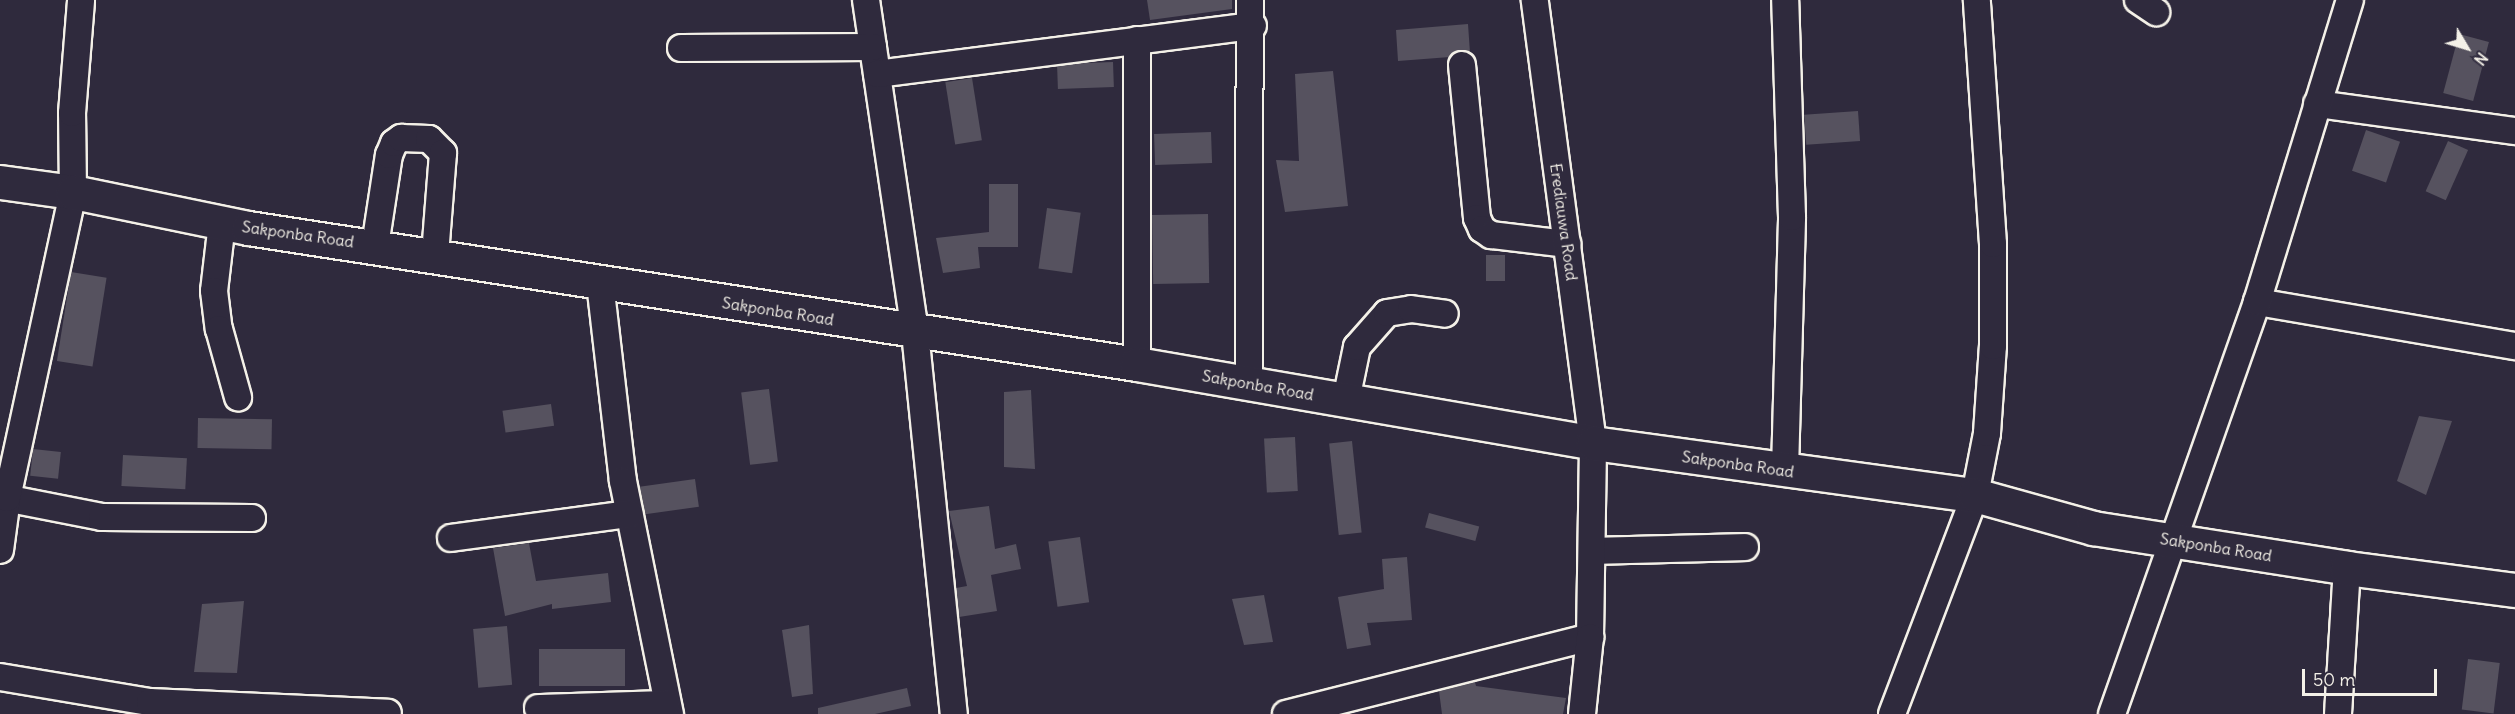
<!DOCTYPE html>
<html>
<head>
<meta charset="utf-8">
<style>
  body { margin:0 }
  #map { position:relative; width:2515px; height:714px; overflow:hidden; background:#2f2a3d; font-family:Delius,sans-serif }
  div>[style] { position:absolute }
  .building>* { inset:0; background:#56525f; transform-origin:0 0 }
  .roads { filter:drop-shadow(2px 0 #f4f1e8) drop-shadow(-2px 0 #f4f1e8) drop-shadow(0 2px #f4f1e8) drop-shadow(0 -2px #f4f1e8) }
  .minor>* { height:26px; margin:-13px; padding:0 13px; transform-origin:13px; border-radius:13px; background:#2f2a3d }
  .major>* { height:33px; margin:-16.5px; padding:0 16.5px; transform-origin:16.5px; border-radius:16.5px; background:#2f2a3d }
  span { translate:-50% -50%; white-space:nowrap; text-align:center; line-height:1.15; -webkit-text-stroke:4.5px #2f2a3d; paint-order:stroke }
  .street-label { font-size:16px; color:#f4f1e8 }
  .north { position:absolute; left:2437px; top:18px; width:60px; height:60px; -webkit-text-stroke:4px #2f2a3d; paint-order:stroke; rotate:128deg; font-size:16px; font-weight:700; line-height:24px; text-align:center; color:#f4f1e8 }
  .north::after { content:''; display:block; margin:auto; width:21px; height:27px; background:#f4f1e8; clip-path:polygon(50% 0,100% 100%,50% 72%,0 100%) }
  .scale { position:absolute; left:2302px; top:669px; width:135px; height:27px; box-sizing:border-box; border:3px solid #f4f1e8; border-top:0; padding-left:8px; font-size:18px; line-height:21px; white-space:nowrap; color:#f4f1e8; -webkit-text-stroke:4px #2f2a3d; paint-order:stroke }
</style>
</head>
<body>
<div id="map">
  <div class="building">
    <i style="clip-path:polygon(1147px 0,1232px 0,1232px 9px,1150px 20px)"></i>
    <i style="clip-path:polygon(1468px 24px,1470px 53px,1460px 50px,1450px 57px,1398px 61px,1396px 30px)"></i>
    <i style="left:2459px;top:34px;width:31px;height:61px;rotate:15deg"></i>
    <i style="left:1113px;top:62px;width:25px;height:56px;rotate:88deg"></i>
    <i style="clip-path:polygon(1333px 71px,1348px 206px,1285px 212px,1276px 160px,1299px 161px,1295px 74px)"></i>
    <i style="left:972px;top:78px;width:63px;height:27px;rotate:81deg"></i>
    <i style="left:1858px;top:111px;width:30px;height:54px;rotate:86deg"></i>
    <i style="left:2366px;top:130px;width:36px;height:43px;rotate:19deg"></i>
    <i style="left:1211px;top:132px;width:31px;height:57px;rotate:88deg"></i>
    <i style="left:2448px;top:141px;width:22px;height:55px;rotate:24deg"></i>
    <i style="clip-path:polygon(989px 184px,1018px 184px,1018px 247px,978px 247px,980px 268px,943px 273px,936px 238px,989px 232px)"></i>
    <i style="left:1047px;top:208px;width:34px;height:61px;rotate:8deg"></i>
    <i style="left:1208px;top:214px;width:69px;height:56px;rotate:89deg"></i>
    <i style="left:1486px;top:255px;width:19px;height:26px"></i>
    <i style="left:71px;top:272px;width:36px;height:90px;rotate:9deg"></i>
    <i style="left:769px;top:389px;width:73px;height:28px;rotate:83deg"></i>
    <i style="clip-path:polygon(1031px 390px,1035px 469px,1004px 467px,1004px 392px)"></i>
    <i style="left:551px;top:404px;width:22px;height:49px;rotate:82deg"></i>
    <i style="clip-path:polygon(2419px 416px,2452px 421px,2426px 495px,2397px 481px)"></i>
    <i style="left:198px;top:418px;width:74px;height:30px;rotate:1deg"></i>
    <i style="left:1295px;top:437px;width:54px;height:31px;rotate:87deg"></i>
    <i style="left:1352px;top:441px;width:92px;height:23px;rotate:84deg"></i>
    <i style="left:33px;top:449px;width:28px;height:27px;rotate:6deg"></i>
    <i style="left:123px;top:455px;width:64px;height:31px;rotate:3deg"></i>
    <i style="left:695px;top:479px;width:28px;height:56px;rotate:82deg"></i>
    <i style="clip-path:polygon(989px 506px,995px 549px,1016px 544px,1021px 569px,991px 575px,997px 611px,959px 617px,956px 588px,967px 586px,949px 511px)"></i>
    <i style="left:1429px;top:513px;width:52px;height:15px;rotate:15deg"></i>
    <i style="left:1080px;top:537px;width:66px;height:32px;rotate:82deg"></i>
    <i style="clip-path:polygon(529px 543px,536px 581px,608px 573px,611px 602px,552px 609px,552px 604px,505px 616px,493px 548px)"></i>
    <i style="clip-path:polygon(1407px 557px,1412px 620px,1367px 623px,1371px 645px,1347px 649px,1338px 597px,1384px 589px,1382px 559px)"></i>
    <i style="clip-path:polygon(1264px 595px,1273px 642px,1244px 645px,1232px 599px)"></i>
    <i style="clip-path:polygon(244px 601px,237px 673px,194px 672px,202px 604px)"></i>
    <i style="clip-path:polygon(809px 625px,813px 694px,792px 697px,782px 630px)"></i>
    <i style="left:507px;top:626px;width:59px;height:34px;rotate:85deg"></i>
    <i style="left:625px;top:649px;width:37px;height:86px;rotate:90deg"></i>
    <i style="left:2468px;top:659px;width:32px;height:51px;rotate:7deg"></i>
    <i style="clip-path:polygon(1475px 682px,1476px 686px,1566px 698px,1563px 714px,1442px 714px,1439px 691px)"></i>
    <i style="clip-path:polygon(907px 688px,911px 706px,875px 714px,818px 714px,818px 708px)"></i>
  </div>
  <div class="roads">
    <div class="minor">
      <i style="left:866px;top:0;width:336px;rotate:81.6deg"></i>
      <i style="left:915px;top:332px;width:384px;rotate:84.2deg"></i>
      <i style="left:2138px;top:0;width:22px;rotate:34deg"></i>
      <i style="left:681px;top:48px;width:192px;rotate:-0.3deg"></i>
      <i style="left:1462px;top:65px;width:154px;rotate:84.4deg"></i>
      <i style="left:1477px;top:218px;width:12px;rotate:66deg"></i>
      <i style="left:1482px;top:229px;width:11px;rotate:34deg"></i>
      <i style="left:1491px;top:235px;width:77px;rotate:6.8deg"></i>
      <i style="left:877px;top:74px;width:379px;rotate:-7.3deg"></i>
      <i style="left:2317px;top:104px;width:200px;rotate:7.8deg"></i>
      <i style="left:222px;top:223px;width:68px;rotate:96.7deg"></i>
      <i style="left:214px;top:291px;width:38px;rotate:83deg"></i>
      <i style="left:219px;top:329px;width:71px;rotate:74.4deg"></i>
      <i style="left:375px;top:246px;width:92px;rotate:-81.3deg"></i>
      <i style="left:389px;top:155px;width:13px;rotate:-67deg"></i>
      <i style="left:394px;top:143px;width:9px;rotate:-36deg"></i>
      <i style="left:401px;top:138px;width:28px;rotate:2deg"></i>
      <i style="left:429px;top:139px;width:20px;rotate:45deg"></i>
      <i style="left:443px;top:153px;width:101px;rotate:94.5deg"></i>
      <i style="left:600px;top:283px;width:199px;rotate:83.4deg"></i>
      <i style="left:623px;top:481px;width:238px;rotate:78.6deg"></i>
      <i style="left:2257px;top:302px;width:262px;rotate:9.7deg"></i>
      <i style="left:1137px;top:364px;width:324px;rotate:-90deg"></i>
      <i style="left:1249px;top:384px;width:384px;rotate:-89.9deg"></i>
      <i style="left:1346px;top:400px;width:54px;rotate:-78.3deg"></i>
      <i style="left:1357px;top:347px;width:45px;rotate:-48.6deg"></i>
      <i style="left:1387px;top:313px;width:24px;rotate:-9deg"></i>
      <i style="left:1411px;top:309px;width:34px;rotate:8deg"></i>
      <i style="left:1785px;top:470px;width:253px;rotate:-88.4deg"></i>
      <i style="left:1792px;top:217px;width:217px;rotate:-91.8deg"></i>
      <i style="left:0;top:497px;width:104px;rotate:11.1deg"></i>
      <i style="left:102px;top:517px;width:150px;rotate:0.4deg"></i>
      <i style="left:451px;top:538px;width:180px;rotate:-7.7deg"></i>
      <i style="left:0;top:550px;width:52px;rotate:-82.3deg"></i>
      <i style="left:7px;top:498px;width:313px;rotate:-77.8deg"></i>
      <i style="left:73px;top:192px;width:79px;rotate:-90.7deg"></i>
      <i style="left:72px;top:113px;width:113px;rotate:-85.4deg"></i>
      <i style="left:1593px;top:551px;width:152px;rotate:-1.5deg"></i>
      <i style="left:0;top:677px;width:152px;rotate:9.5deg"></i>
      <i style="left:150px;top:702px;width:238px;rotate:2.6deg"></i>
      <i style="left:538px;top:708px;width:129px;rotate:-1.8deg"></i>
      <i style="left:1286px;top:714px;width:314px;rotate:-14.2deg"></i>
      <i style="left:1590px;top:637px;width:194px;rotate:-89.1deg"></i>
      <i style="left:1593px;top:443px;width:447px;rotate:-97.5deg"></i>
      <i style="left:1582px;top:714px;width:77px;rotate:-84.1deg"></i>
      <i style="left:1892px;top:714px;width:234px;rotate:-69.2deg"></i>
      <i style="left:1975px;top:495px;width:63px;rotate:-79deg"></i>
      <i style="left:1987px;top:433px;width:87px;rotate:-86.1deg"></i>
      <i style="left:1993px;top:346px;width:102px;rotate:-90deg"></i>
      <i style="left:1993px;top:244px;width:245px;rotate:-93.8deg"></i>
      <i style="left:2112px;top:714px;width:437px;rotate:-70.6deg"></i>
      <i style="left:2257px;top:302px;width:316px;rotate:-72.9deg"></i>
      <i style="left:2338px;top:714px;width:146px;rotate:-86.5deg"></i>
    </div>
    <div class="major">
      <i style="left:0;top:182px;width:74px;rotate:7.8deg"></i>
      <i style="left:73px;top:192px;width:179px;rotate:11.6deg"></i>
      <i style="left:248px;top:228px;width:899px;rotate:8.7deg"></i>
      <i style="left:1137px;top:364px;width:463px;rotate:9.8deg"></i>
      <i style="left:1593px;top:443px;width:386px;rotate:7.8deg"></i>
      <i style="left:1975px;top:495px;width:123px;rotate:15.6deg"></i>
      <i style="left:2093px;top:528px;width:257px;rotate:8.9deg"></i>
      <i style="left:2347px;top:568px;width:169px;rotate:7.5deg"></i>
    </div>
  </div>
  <div class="street-label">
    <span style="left:1564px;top:222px;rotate:82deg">Erediauwa Road</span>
    <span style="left:298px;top:234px;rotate:8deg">Sakponba Road</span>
    <span style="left:778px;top:311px;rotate:9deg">Sakponba Road</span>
    <span style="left:1258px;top:385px;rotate:10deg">Sakponba Road</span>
    <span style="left:1738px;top:464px;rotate:8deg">Sakponba Road</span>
    <span style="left:2216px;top:547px;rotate:9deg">Sakponba Road</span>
  </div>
  <div class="north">N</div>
  <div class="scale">50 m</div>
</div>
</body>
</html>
